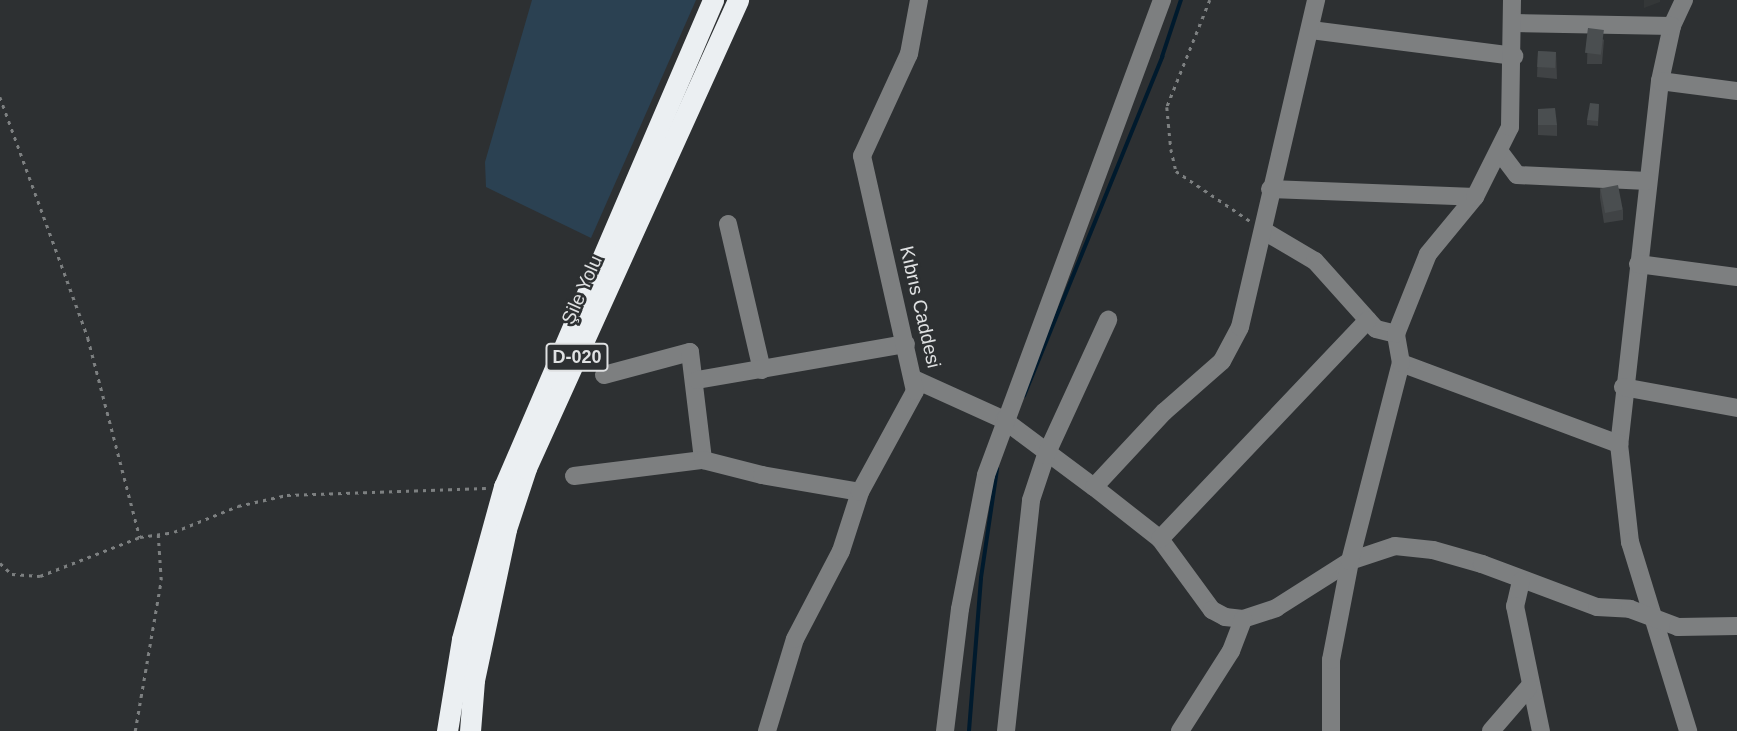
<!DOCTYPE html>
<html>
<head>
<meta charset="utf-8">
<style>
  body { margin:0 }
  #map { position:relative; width:1737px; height:731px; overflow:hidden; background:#2d3032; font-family:Helvetica,sans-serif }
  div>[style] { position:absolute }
  .green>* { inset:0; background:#2b4152 }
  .stream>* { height:3.5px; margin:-1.75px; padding:0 1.75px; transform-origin:1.75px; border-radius:1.75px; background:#001a2d }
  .path>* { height:2.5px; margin-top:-1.25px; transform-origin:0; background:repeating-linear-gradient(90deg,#7d8081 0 3.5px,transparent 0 8.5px) }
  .minor>* { height:18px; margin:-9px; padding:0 9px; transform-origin:9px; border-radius:9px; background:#7d7f80 }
  .highway>* { height:21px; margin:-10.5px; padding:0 10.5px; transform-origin:10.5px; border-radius:10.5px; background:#ebeff2 }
  .wall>* { inset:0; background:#404345 }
  .shaded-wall>* { inset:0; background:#343738 }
  .building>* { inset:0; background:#4a4e50; transform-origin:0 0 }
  span { translate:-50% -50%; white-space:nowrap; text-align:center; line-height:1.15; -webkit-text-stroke:5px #2d3032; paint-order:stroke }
  .shield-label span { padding:2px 5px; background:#2d3032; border:2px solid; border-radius:5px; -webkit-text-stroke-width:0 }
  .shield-label { font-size:18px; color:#dfe1e2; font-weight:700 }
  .street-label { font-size:19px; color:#dfe1e2 }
</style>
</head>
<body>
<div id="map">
  <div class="green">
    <i style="clip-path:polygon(532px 0,696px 0,591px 238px,486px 187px,485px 162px)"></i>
  </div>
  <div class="stream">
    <i style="left:1024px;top:396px;width:366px;rotate:-67.8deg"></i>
    <i style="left:1162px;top:57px;width:60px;rotate:-71.6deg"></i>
    <i style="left:969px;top:731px;width:153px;rotate:-85.5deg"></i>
    <i style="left:981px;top:578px;width:110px;rotate:-81.6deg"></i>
  </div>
  <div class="path">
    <i style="left:1210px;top:0;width:115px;rotate:111.9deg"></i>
    <i style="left:1167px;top:107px;width:42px;rotate:84.6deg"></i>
    <i style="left:1171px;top:149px;width:23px;rotate:77deg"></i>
    <i style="left:1176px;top:171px;width:89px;rotate:34deg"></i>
    <i style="left:0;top:97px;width:257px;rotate:69.9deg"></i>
    <i style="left:88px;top:338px;width:206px;rotate:75.4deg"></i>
    <i style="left:0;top:563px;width:16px;rotate:43deg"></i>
    <i style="left:12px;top:574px;width:28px;rotate:4deg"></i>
    <i style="left:40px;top:576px;width:107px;rotate:-21.3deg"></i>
    <i style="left:140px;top:537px;width:34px;rotate:-8deg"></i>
    <i style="left:174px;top:532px;width:69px;rotate:-22.1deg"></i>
    <i style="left:238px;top:506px;width:50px;rotate:-12.7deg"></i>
    <i style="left:287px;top:495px;width:199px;rotate:-2deg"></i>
    <i style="left:135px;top:731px;width:153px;rotate:-80.2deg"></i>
    <i style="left:161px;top:580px;width:45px;rotate:-93.8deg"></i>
  </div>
  <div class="minor">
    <i style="left:1684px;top:0;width:29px;rotate:115deg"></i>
    <i style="left:1672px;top:26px;width:56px;rotate:102.3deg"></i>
    <i style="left:1660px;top:81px;width:365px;rotate:96.4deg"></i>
    <i style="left:1619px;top:444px;width:99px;rotate:83.6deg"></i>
    <i style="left:1630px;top:542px;width:198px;rotate:72.9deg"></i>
    <i style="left:1514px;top:23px;width:158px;rotate:1.1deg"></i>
    <i style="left:1311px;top:30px;width:205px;rotate:7.3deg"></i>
    <i style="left:1660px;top:81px;width:78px;rotate:7.4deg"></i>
    <i style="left:1499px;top:151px;width:30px;rotate:53deg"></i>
    <i style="left:1517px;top:175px;width:131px;rotate:2.6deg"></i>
    <i style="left:1270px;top:189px;width:205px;rotate:2.2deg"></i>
    <i style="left:728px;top:224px;width:150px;rotate:76.9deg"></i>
    <i style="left:1264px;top:231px;width:59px;rotate:30.5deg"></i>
    <i style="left:1315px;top:261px;width:91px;rotate:48.1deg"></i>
    <i style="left:1376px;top:329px;width:21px;rotate:14deg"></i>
    <i style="left:1638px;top:264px;width:100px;rotate:7.5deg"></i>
    <i style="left:1401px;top:363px;width:233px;rotate:20.4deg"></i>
    <i style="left:604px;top:375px;width:89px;rotate:-15deg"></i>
    <i style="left:690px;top:352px;width:109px;rotate:83.1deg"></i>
    <i style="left:697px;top:380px;width:212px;rotate:-9.8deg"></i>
    <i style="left:916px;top:380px;width:97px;rotate:24.4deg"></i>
    <i style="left:1004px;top:420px;width:112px;rotate:36.7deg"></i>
    <i style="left:1094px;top:487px;width:84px;rotate:38.2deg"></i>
    <i style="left:1160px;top:539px;width:88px;rotate:53.8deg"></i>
    <i style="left:1212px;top:610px;width:15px;rotate:28deg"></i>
    <i style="left:1225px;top:617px;width:18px;rotate:6deg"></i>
    <i style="left:1243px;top:619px;width:35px;rotate:-18deg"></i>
    <i style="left:1276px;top:608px;width:88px;rotate:-32.4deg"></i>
    <i style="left:1350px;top:561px;width:47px;rotate:-18.4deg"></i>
    <i style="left:1395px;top:546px;width:38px;rotate:6deg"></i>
    <i style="left:1433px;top:550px;width:51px;rotate:15.9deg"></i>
    <i style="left:1482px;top:564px;width:123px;rotate:20.5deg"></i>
    <i style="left:1597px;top:607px;width:33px;rotate:3deg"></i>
    <i style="left:1630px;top:609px;width:51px;rotate:20.6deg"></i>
    <i style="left:1678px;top:627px;width:59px;rotate:-1deg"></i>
    <i style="left:1623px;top:387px;width:116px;rotate:10.4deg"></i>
    <i style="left:574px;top:476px;width:130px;rotate:-7.1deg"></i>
    <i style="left:703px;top:460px;width:61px;rotate:14.3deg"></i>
    <i style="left:762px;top:475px;width:99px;rotate:9.8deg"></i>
    <i style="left:1094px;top:487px;width:103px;rotate:-47deg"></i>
    <i style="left:1164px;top:412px;width:77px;rotate:-41.3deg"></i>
    <i style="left:1222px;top:361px;width:38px;rotate:-62deg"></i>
    <i style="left:1240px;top:327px;width:336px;rotate:-76.9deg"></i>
    <i style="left:1160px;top:539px;width:302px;rotate:-46.5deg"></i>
    <i style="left:1521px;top:581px;width:26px;rotate:103deg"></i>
    <i style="left:1515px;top:606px;width:128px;rotate:78.3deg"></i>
    <i style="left:767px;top:731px;width:96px;rotate:-73.1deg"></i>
    <i style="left:795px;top:639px;width:99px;rotate:-62.4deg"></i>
    <i style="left:841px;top:551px;width:62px;rotate:-72.1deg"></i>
    <i style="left:860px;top:492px;width:115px;rotate:-61.4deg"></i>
    <i style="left:915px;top:391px;width:241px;rotate:-102.7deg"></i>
    <i style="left:862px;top:156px;width:112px;rotate:-65.3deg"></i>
    <i style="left:909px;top:54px;width:55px;rotate:-79.5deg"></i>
    <i style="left:945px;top:731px;width:123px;rotate:-83deg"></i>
    <i style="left:960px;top:609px;width:136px;rotate:-79deg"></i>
    <i style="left:986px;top:475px;width:507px;rotate:-69.67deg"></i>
    <i style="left:1006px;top:731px;width:232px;rotate:-83.8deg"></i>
    <i style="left:1031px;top:500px;width:47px;rotate:-71.6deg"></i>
    <i style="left:1046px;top:455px;width:149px;rotate:-65.3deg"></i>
    <i style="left:1180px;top:731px;width:95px;rotate:-57.5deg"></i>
    <i style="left:1231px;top:651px;width:34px;rotate:-69deg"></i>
    <i style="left:1331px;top:731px;width:71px;rotate:-90deg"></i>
    <i style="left:1331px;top:660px;width:101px;rotate:-79.1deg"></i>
    <i style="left:1350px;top:561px;width:204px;rotate:-75.6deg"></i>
    <i style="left:1401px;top:363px;width:29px;rotate:-100deg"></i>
    <i style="left:1396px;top:334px;width:86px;rotate:-68.2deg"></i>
    <i style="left:1428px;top:254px;width:74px;rotate:-50.5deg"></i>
    <i style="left:1475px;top:197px;width:78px;rotate:-63.4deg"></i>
    <i style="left:1510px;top:127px;width:127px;rotate:-89.1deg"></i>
    <i style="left:1491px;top:731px;width:58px;rotate:-49.2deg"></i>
  </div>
  <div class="highway">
    <i style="left:447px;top:731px;width:93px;rotate:-80.7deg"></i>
    <i style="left:462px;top:639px;width:158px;rotate:-74.6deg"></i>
    <i style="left:504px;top:487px;width:530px;rotate:-66.77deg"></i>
    <i style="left:470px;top:731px;width:51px;rotate:-85.5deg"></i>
    <i style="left:474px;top:680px;width:154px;rotate:-78deg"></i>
    <i style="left:506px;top:529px;width:64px;rotate:-71.8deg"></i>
    <i style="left:526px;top:468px;width:514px;rotate:-65.63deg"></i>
  </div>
  <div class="wall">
    <i style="clip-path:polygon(1588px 28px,1604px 40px,1602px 64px,1587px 64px)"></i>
    <i style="clip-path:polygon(1538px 51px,1556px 52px,1557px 79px,1537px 77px)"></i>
    <i style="clip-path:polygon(1599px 104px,1598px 126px,1587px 125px,1587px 120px)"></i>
    <i style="clip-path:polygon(1538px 109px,1557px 125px,1557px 136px,1538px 135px)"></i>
    <i style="clip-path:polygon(1600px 188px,1623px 210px,1623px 220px,1604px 223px,1600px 198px)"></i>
  </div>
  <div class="shaded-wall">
    <i style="clip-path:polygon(1644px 0,1660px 0,1660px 2px,1644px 8px)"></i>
  </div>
  <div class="building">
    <i style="left:1588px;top:28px;width:16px;height:25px;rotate:7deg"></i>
    <i style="left:1538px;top:51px;width:18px;height:16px;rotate:3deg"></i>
    <i style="clip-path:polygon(1590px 103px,1599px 104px,1598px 121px,1587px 120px)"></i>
    <i style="clip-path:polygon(1555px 108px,1557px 125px,1538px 125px,1538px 109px)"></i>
    <i style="left:1618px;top:185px;width:25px;height:18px;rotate:79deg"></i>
  </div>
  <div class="shield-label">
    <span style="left:577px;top:357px">D-020</span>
  </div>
  <div class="street-label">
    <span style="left:582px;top:290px;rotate:-66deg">Şile Yolu</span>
    <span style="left:920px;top:307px;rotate:77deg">Kıbrıs Caddesi</span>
  </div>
</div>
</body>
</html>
